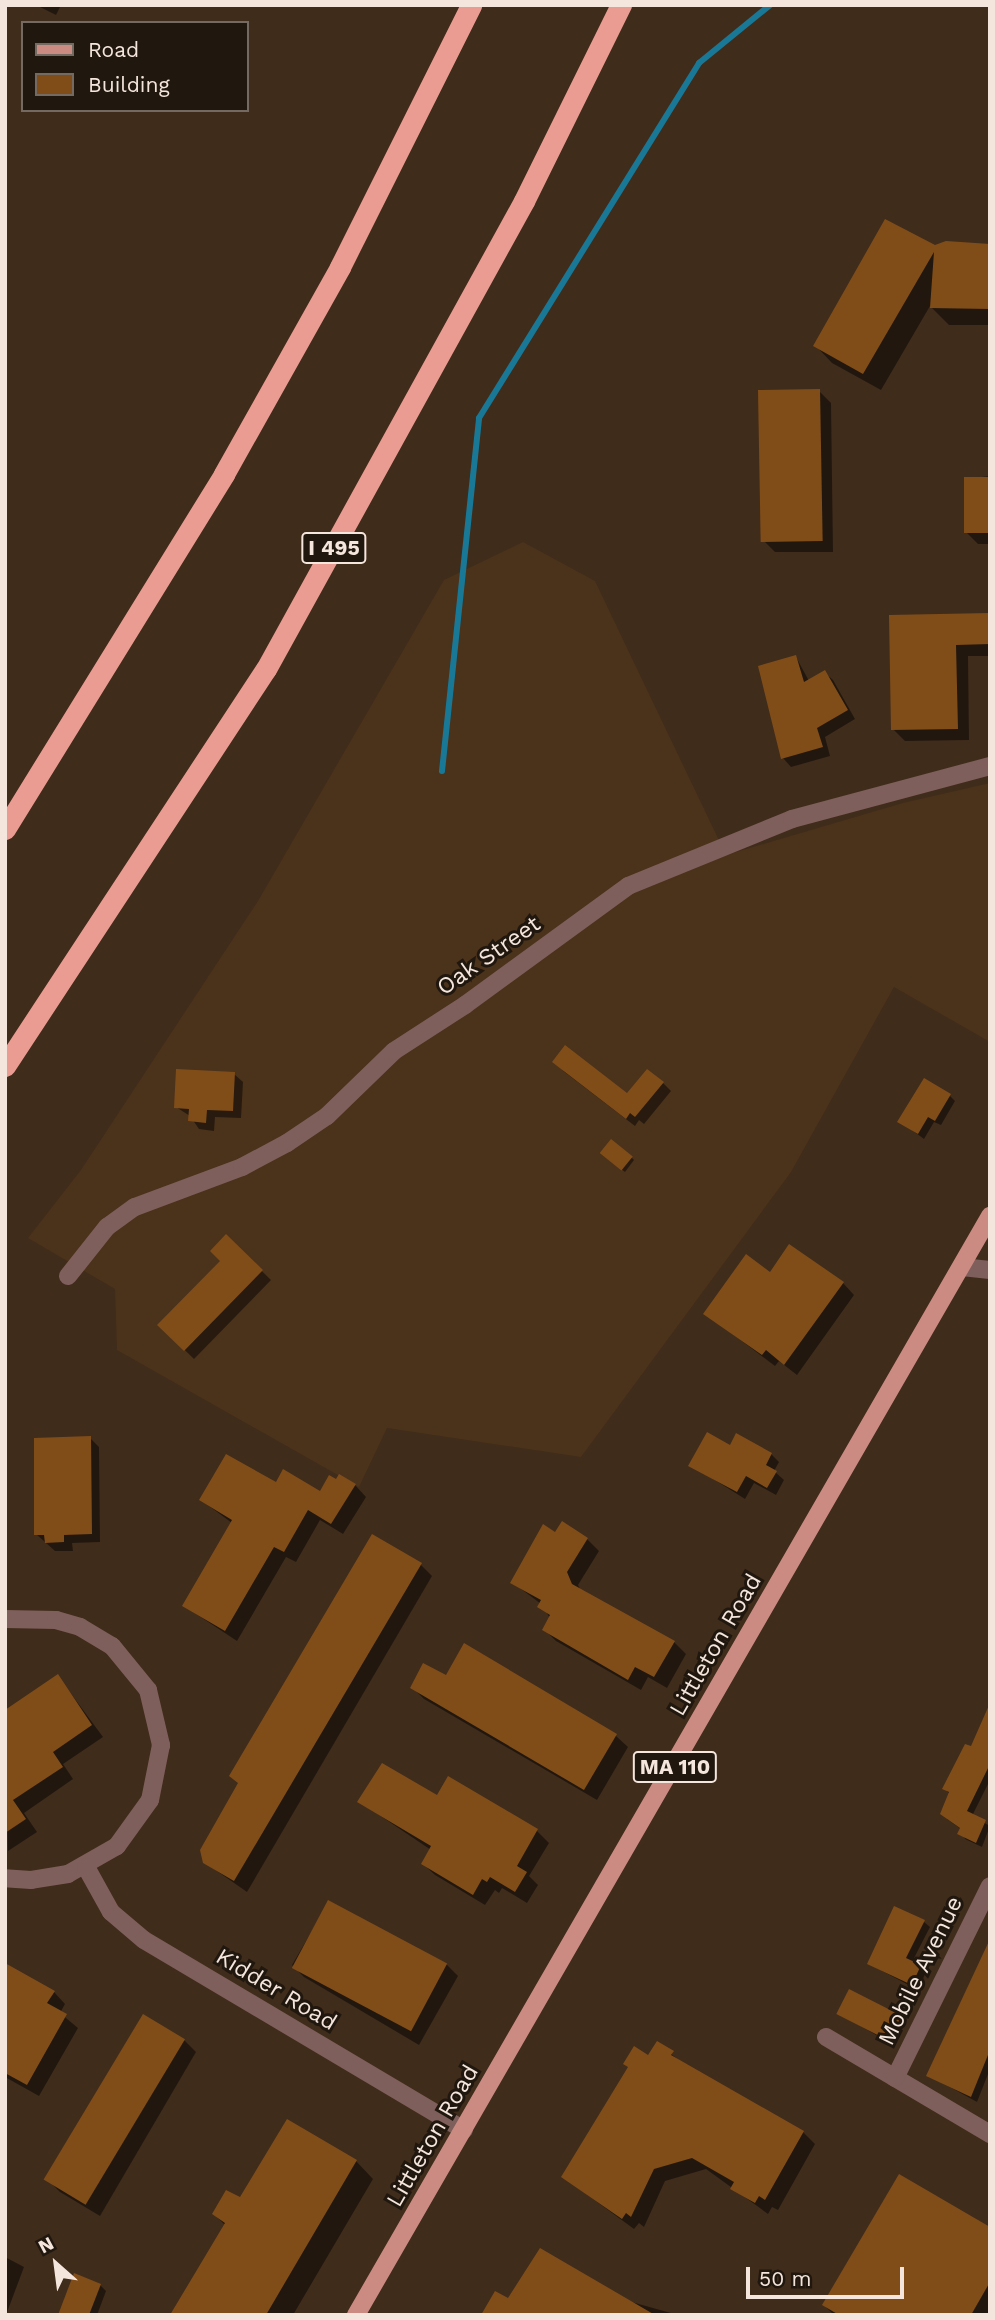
<!DOCTYPE html>
<html>
<head>
<meta charset="utf-8">
<style>
  body { margin:0 }
  #map { position:relative; width:995px; height:2320px; overflow:hidden; background:#402c1b; font-family:"Work Sans",sans-serif }
  div>[style] { position:absolute }
  .built>* { inset:0; background:#4b321b }
  .shadow>* { inset:0; background:#0007; transform-origin:0 0 }
  .stream>* { height:6px; margin:-3px; padding:0 3px; transform-origin:3px; border-radius:3px; background:#1a7897 }
  .building>* { inset:0; background:#804d19; transform-origin:0 0 }
  .minor>* { height:18px; margin:-9px; padding:0 9px; transform-origin:9px; border-radius:9px; background:#7f5f5b }
  .primary>* { height:18px; margin:-9px; padding:0 9px; transform-origin:9px; border-radius:9px; background:#cc8b82 }
  .motorway>* { height:21px; margin:-10.5px; padding:0 10.5px; transform-origin:10.5px; border-radius:10.5px; background:#ea9c92 }
  span { translate:-50% -50%; white-space:nowrap; text-align:center; line-height:1.15; -webkit-text-stroke:6px #20170f; paint-order:stroke }
  .shield-label span { padding:2px 5px; background:#20170f; border:2px solid; border-radius:5px; -webkit-text-stroke-width:0 }
  .shield-label { font-size:21px; color:#f4e6dc; font-weight:700 }
  .street-label { font-size:23px; color:#f4e6dc }
  .frame { position:absolute; inset:0; border:7px solid #f4e6dc; pointer-events:none }
  .legend { position:absolute; left:21px; top:21px; width:228px; height:91px; box-sizing:border-box; background:#20170f; border:2px solid #756a61; margin:0; padding:9px 12px; list-style:none; font-size:21px; color:#f4e6dc }
  .legend li { display:flex; align-items:center; gap:14px; height:35px }
  .legend b { width:35px; border:2px solid #756a61 }
  .north { position:absolute; left:21px; top:2229px; width:70px; height:70px; -webkit-text-stroke:5px #20170f; paint-order:stroke; rotate:332deg; font-size:19px; font-weight:700; line-height:28px; text-align:center; color:#f4e6dc }
  .north::after { content:''; display:block; margin:auto; width:24px; height:32px; background:#f4e6dc; clip-path:polygon(50% 0,100% 100%,50% 72%,0 100%) }
  .scale { position:absolute; left:746px; top:2267px; width:158px; height:32px; box-sizing:border-box; border:4px solid #f4e6dc; border-top:0; padding-left:9px; font-size:21px; line-height:24px; white-space:nowrap; color:#f4e6dc; -webkit-text-stroke:5px #20170f; paint-order:stroke }
</style>
</head>
<body>
<div id="map">
  <div class="built">
    <i style="clip-path:polygon(523px 542px,595px 581px,726px 855px,903px 803px,990px 783px,990px 1042px,894px 987px,791px 1172px,581px 1457px,387px 1428px,359px 1487px,117px 1350px,115px 1289px,28px 1238px,81px 1170px,258px 901px,444px 580px)"></i>
  </div>
  <div class="shadow">
    <i style="clip-path:polygon(36px 5px,61px 5px,56px 15px)"></i>
    <i style="clip-path:polygon(935px 246px,990px 246px,990px 325px,949px 325px,930px 306px,881px 390px,832px 363px,815px 345px)"></i>
    <i style="clip-path:polygon(819px 391px,831px 403px,833px 552px,775px 552px,763px 540px)"></i>
    <i style="clip-path:polygon(990px 476px,990px 544px,978px 544px,966px 532px,966px 479px)"></i>
    <i style="clip-path:polygon(990px 615px,990px 656px,968px 656px,969px 740px,905px 741px,893px 729px,891px 617px)"></i>
    <i style="clip-path:polygon(796px 657px,809px 681px,824px 672px,833px 680px,855px 719px,825px 737px,830px 756px,791px 767px,783px 758px)"></i>
    <i style="clip-path:polygon(562px 1070px,627px 1096px,663px 1083px,671px 1091px,644px 1124px,639px 1120px,635px 1126px)"></i>
    <i style="clip-path:polygon(234px 1074px,243px 1082px,241px 1118px,215px 1117px,214px 1131px,199px 1129px,190px 1116px,176px 1107px)"></i>
    <i style="clip-path:polygon(950px 1096px,955px 1101px,941px 1125px,934px 1122px,924px 1139px,900px 1121px)"></i>
    <i style="clip-path:polygon(604px 1156px,632px 1158px,634px 1160px,625px 1172px)"></i>
    <i style="clip-path:polygon(226px 1236px,271px 1280px,194px 1359px,159px 1325px,222px 1261px)"></i>
    <i style="clip-path:polygon(771px 1274px,843px 1283px,854px 1295px,797px 1375px,779px 1361px,775px 1366px,706px 1314px)"></i>
    <i style="clip-path:polygon(90px 1438px,99px 1447px,100px 1542px,72px 1543px,73px 1551px,55px 1551px,36px 1534px)"></i>
    <i style="clip-path:polygon(730px 1447px,771px 1454px,779px 1462px,774px 1471px,784px 1480px,776px 1495px,754px 1483px,745px 1499px,691px 1465px)"></i>
    <i style="clip-path:polygon(336px 1481px,355px 1485px,366px 1497px,343px 1534px,320px 1520px,296px 1562px,286px 1557px,237px 1641px,184px 1606px,232px 1523px,201px 1500px,276px 1485px,321px 1493px)"></i>
    <i style="clip-path:polygon(556px 1534px,587px 1539px,599px 1551px,578px 1585px,581px 1591px,674px 1642px,686px 1654px,667px 1688px,648px 1677px,641px 1690px,556px 1641px,544px 1629px,550px 1618px,541px 1604px,512px 1582px)"></i>
    <i style="clip-path:polygon(420px 1564px,432px 1576px,247px 1892px,204px 1862px)"></i>
    <i style="clip-path:polygon(465px 1646px,616px 1736px,628px 1747px,597px 1800px,424px 1699px,412px 1687px,446px 1677px)"></i>
    <i style="clip-path:polygon(58px 1676px,103px 1737px,63px 1764px,73px 1779px,24px 1813px,37px 1832px,8px 1851px,5px 1712px)"></i>
    <i style="clip-path:polygon(990px 1708px,990px 1780px,972px 1816px,990px 1826px,982px 1847px,965px 1839px,961px 1829px,947px 1819px,950px 1794px,945px 1789px,971px 1749px)"></i>
    <i style="clip-path:polygon(437px 1798px,537px 1831px,549px 1843px,529px 1876px,538px 1885px,527px 1903px,502px 1888px,499px 1893px,495px 1890px,485px 1905px,435px 1875px,423px 1864px,431px 1850px,360px 1802px)"></i>
    <i style="clip-path:polygon(329px 1902px,446px 1964px,458px 1976px,419px 2045px,304px 1977px,292px 1965px)"></i>
    <i style="clip-path:polygon(924px 1922px,930px 1927px,912px 1962px,926px 1972px,918px 1990px,869px 1964px)"></i>
    <i style="clip-path:polygon(990px 1943px,990px 2069px,977px 2102px,928px 2075px)"></i>
    <i style="clip-path:polygon(5px 1965px,54px 1992px,65px 2004px,60px 2013px,78px 2028px,39px 2096px,5px 2077px)"></i>
    <i style="left:850px;top:1991px;width:64px;height:25px;rotate:30deg"></i>
    <i style="clip-path:polygon(184px 2040px,196px 2052px,100px 2216px,60px 2192px,48px 2180px)"></i>
    <i style="clip-path:polygon(657px 2043px,685px 2065px,803px 2132px,815px 2144px,778px 2210px,772px 2207px,768px 2214px,706px 2169px,665px 2181px,644px 2227px,639px 2223px,634px 2229px,563px 2177px)"></i>
    <i style="clip-path:polygon(356px 2161px,373px 2179px,293px 2315px,172px 2315px,226px 2226px,214px 2214px,240px 2200px)"></i>
    <i style="clip-path:polygon(990px 2229px,989px 2315px,834px 2315px,824px 2305px)"></i>
    <i style="clip-path:polygon(5px 2257px,24px 2267px,6px 2315px,5px 2315px)"></i>
    <i style="clip-path:polygon(100px 2285px,106px 2291px,97px 2315px,60px 2315px)"></i>
    <i style="clip-path:polygon(508px 2301px,628px 2301px,678px 2315px,487px 2315px)"></i>
  </div>
  <div class="stream">
    <i style="left:442px;top:771px;width:355px;rotate:-84deg"></i>
    <i style="left:479px;top:418px;width:418px;rotate:-58.2deg"></i>
    <i style="left:699px;top:63px;width:92px;rotate:-39.2deg"></i>
  </div>
  <div class="building">
    <i style="clip-path:polygon(885px 219px,935px 245px,946px 241px,990px 244px,990px 309px,930px 308px,934px 252px,863px 374px,813px 346px)"></i>
    <i style="left:820px;top:389px;width:152px;height:62px;rotate:89deg"></i>
    <i style="left:990px;top:477px;width:56px;height:26px;rotate:90deg"></i>
    <i style="clip-path:polygon(990px 613px,990px 644px,956px 645px,958px 729px,891px 730px,889px 615px)"></i>
    <i style="clip-path:polygon(796px 655px,804px 682px,825px 670px,848px 710px,817px 728px,823px 747px,781px 759px,758px 666px)"></i>
    <i style="clip-path:polygon(565px 1045px,627px 1093px,647px 1069px,664px 1082px,635px 1117px,630px 1113px,626px 1119px,552px 1062px)"></i>
    <i style="clip-path:polygon(176px 1069px,235px 1072px,233px 1111px,207px 1110px,206px 1123px,188px 1121px,189px 1109px,174px 1108px)"></i>
    <i style="clip-path:polygon(924px 1078px,951px 1094px,935px 1121px,928px 1117px,918px 1134px,897px 1122px)"></i>
    <i style="left:611px;top:1139px;width:28px;height:18px;rotate:39deg"></i>
    <i style="clip-path:polygon(226px 1234px,263px 1270px,184px 1351px,157px 1325px,220px 1261px,210px 1251px)"></i>
    <i style="clip-path:polygon(789px 1244px,844px 1282px,784px 1365px,766px 1350px,762px 1355px,703px 1314px,746px 1254px,770px 1272px)"></i>
    <i style="clip-path:polygon(707px 1432px,730px 1445px,736px 1433px,772px 1453px,766px 1465px,777px 1471px,767px 1488px,746px 1476px,737px 1492px,688px 1466px)"></i>
    <i style="clip-path:polygon(91px 1436px,92px 1534px,64px 1535px,64px 1542px,45px 1543px,44px 1535px,34px 1535px,34px 1438px)"></i>
    <i style="clip-path:polygon(226px 1454px,276px 1482px,283px 1469px,320px 1491px,329px 1475px,336px 1479px,339px 1474px,356px 1484px,331px 1524px,308px 1510px,284px 1552px,274px 1547px,225px 1631px,182px 1606px,232px 1520px,199px 1500px)"></i>
    <i style="clip-path:polygon(562px 1521px,588px 1538px,567px 1572px,572px 1584px,675px 1641px,654px 1677px,635px 1667px,628px 1680px,542px 1630px,550px 1615px,537px 1607px,541px 1600px,510px 1583px,543px 1524px,555px 1532px)"></i>
    <i style="clip-path:polygon(372px 1534px,422px 1563px,234px 1881px,203px 1863px,200px 1850px,238px 1783px,229px 1776px)"></i>
    <i style="clip-path:polygon(464px 1643px,617px 1734px,584px 1790px,410px 1688px,423px 1663px,446px 1675px)"></i>
    <i style="clip-path:polygon(58px 1674px,92px 1725px,53px 1752px,63px 1767px,13px 1800px,26px 1819px,5px 1833px,5px 1710px)"></i>
    <i style="clip-path:polygon(990px 1703px,990px 1764px,967px 1811px,986px 1820px,976px 1843px,957px 1834px,960px 1828px,940px 1814px,949px 1792px,942px 1789px,965px 1744px,971px 1746px)"></i>
    <i style="clip-path:polygon(382px 1763px,437px 1795px,448px 1776px,538px 1829px,517px 1866px,527px 1872px,515px 1892px,490px 1877px,487px 1882px,482px 1879px,473px 1895px,421px 1864px,431px 1846px,357px 1802px)"></i>
    <i style="left:328px;top:1900px;width:135px;height:77px;rotate:28deg"></i>
    <i style="clip-path:polygon(894px 1906px,925px 1920px,906px 1958px,921px 1965px,912px 1985px,867px 1964px)"></i>
    <i style="clip-path:polygon(990px 1939px,990px 2050px,971px 2097px,926px 2076px)"></i>
    <i style="clip-path:polygon(5px 1963px,55px 1991px,47px 2003px,67px 2014px,27px 2085px,5px 2073px)"></i>
    <i style="left:849px;top:1989px;width:59px;height:28px;rotate:27deg"></i>
    <i style="left:143px;top:2014px;width:49px;height:193px;rotate:31deg"></i>
    <i style="clip-path:polygon(657px 2041px,674px 2051px,671px 2055px,804px 2131px,765px 2200px,759px 2196px,755px 2203px,730px 2189px,734px 2182px,692px 2158px,654px 2169px,631px 2217px,626px 2213px,622px 2219px,561px 2177px,628px 2067px,623px 2064px,634px 2046px,648px 2055px)"></i>
    <i style="clip-path:polygon(287px 2119px,357px 2160px,266px 2315px,170px 2315px,225px 2223px,212px 2214px,226px 2190px,240px 2197px)"></i>
    <i style="clip-path:polygon(899px 2174px,990px 2227px,990px 2282px,971px 2315px,839px 2315px,822px 2305px)"></i>
    <i style="clip-path:polygon(540px 2248px,655px 2315px,481px 2315px,495px 2291px,508px 2298px)"></i>
    <i style="clip-path:polygon(74px 2273px,101px 2284px,89px 2315px,58px 2315px)"></i>
  </div>
  <div class="minor">
    <i style="left:962px;top:1267px;width:28px;rotate:6deg"></i>
    <i style="left:68px;top:1276px;width:63px;rotate:-51.5deg"></i>
    <i style="left:107px;top:1227px;width:34px;rotate:-36deg"></i>
    <i style="left:135px;top:1207px;width:114px;rotate:-20.5deg"></i>
    <i style="left:242px;top:1167px;width:51px;rotate:-28.1deg"></i>
    <i style="left:287px;top:1143px;width:48px;rotate:-34deg"></i>
    <i style="left:327px;top:1116px;width:93px;rotate:-44.1deg"></i>
    <i style="left:394px;top:1051px;width:85px;rotate:-32.9deg"></i>
    <i style="left:465px;top:1005px;width:202px;rotate:-36.1deg"></i>
    <i style="left:628px;top:886px;width:177px;rotate:-22.2deg"></i>
    <i style="left:792px;top:819px;width:205px;rotate:-15deg"></i>
    <i style="left:5px;top:1619px;width:51px;rotate:1.1deg"></i>
    <i style="left:56px;top:1620px;width:25px;rotate:16deg"></i>
    <i style="left:80px;top:1627px;width:37px;rotate:31deg"></i>
    <i style="left:112px;top:1646px;width:57px;rotate:50.7deg"></i>
    <i style="left:148px;top:1690px;width:57px;rotate:76.7deg"></i>
    <i style="left:161px;top:1745px;width:56px;rotate:101.3deg"></i>
    <i style="left:150px;top:1800px;width:57px;rotate:125.7deg"></i>
    <i style="left:117px;top:1846px;width:56px;rotate:150.3deg"></i>
    <i style="left:68px;top:1874px;width:37px;rotate:171deg"></i>
    <i style="left:31px;top:1880px;width:26px;rotate:-176deg"></i>
    <i style="left:86px;top:1867px;width:51px;rotate:60.9deg"></i>
    <i style="left:111px;top:1912px;width:43px;rotate:40.3deg"></i>
    <i style="left:144px;top:1940px;width:372px;rotate:30.7deg"></i>
    <i style="left:826px;top:2037px;width:191px;rotate:30.6deg"></i>
    <i style="left:895px;top:2078px;width:214px;rotate:-63.7deg"></i>
  </div>
  <div class="primary">
    <i style="left:356px;top:2315px;width:1269px;rotate:-60.02deg"></i>
  </div>
  <div class="motorway">
    <i style="left:5px;top:829px;width:417px;rotate:-58.3deg"></i>
    <i style="left:224px;top:474px;width:237px;rotate:-60.7deg"></i>
    <i style="left:340px;top:267px;width:293px;rotate:-63.4deg"></i>
    <i style="left:5px;top:1066px;width:475px;rotate:-56.7deg"></i>
    <i style="left:266px;top:669px;width:534px;rotate:-61.13deg"></i>
    <i style="left:524px;top:201px;width:219px;rotate:-63.7deg"></i>
  </div>
  <div class="shield-label">
    <span style="left:334px;top:548px">I 495</span>
    <span style="left:675px;top:1767px">MA 110</span>
  </div>
  <div class="street-label">
    <span style="left:489px;top:956px;rotate:-35deg">Oak Street</span>
    <span style="left:716px;top:1645px;rotate:-60deg">Littleton Road</span>
    <span style="left:921px;top:1971px;rotate:-64deg">Mobile Avenue</span>
    <span style="left:276px;top:1990px;rotate:31deg">Kidder Road</span>
    <span style="left:433px;top:2136px;rotate:-60deg">Littleton Road</span>
  </div>
  <div class="frame"></div>
  <ul class="legend">
  <li><b style="height:9px;background:#cc8b82"></b>Road</li>
  <li><b style="height:19px;background:#804d19"></b>Building</li>
  </ul>
  <div class="north">N</div>
  <div class="scale">50 m</div>
</div>
</body>
</html>
